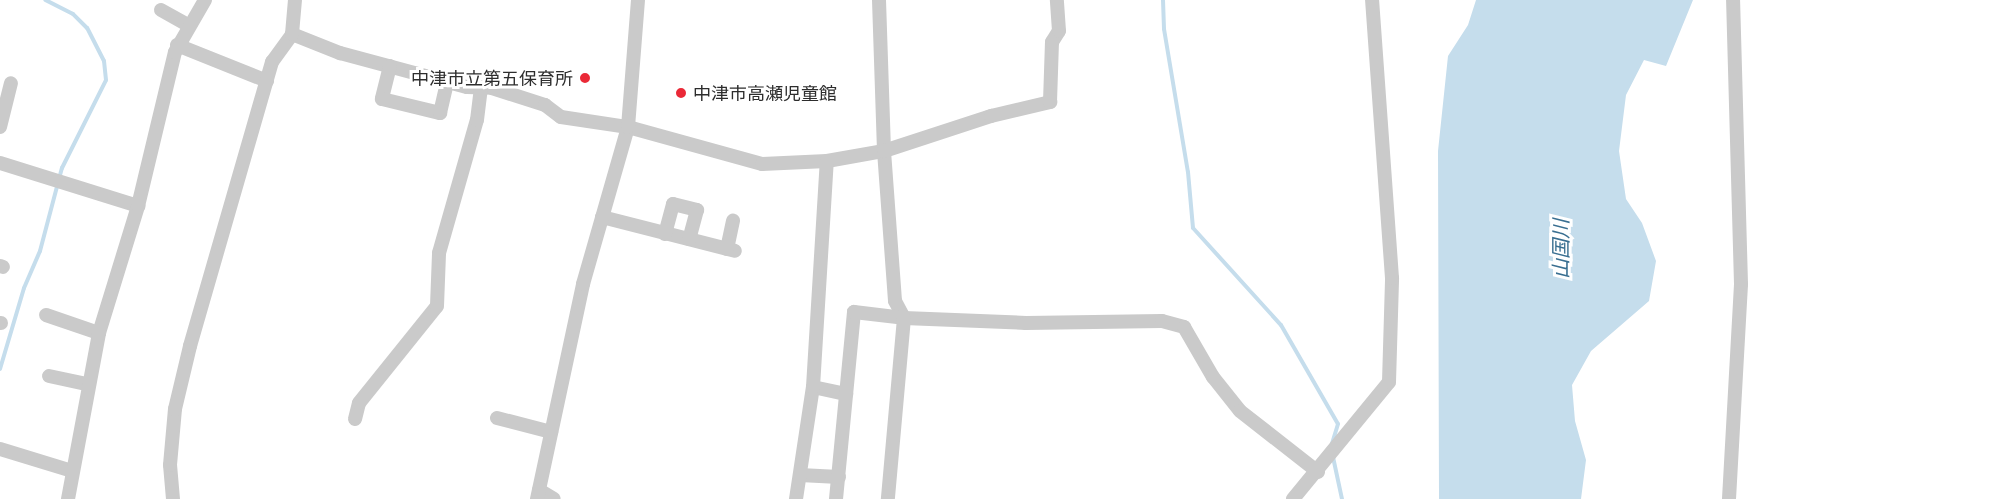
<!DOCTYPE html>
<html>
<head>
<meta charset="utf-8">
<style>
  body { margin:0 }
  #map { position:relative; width:1996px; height:499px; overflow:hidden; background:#fff; font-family:"Exo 2","Noto Sans JP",sans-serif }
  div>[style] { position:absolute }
  .water>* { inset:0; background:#c5ddec }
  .stream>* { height:4px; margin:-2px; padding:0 2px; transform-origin:2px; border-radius:2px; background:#c5ddec }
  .minor>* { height:14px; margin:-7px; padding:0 7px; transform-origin:7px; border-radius:7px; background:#cacaca }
  .dots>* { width:16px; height:16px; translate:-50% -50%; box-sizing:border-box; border:3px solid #fff; border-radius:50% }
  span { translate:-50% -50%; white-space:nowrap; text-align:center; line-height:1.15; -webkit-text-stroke:6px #fff; paint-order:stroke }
  .poi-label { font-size:18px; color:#2d2d2d }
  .right { translate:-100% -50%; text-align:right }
  .left { translate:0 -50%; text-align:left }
  .water-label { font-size:20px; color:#396f91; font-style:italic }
</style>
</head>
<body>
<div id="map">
  <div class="water">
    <i style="clip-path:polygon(1476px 0,1693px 0,1666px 66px,1644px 60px,1626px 95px,1619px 151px,1626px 199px,1642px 223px,1656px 261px,1649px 301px,1591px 351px,1572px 385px,1575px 421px,1586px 460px,1581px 499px,1439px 499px,1438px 151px,1448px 56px,1468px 25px)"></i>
  </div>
  <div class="stream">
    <i style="left:1163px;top:0;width:29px;rotate:88deg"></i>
    <i style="left:1164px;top:29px;width:145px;rotate:80.5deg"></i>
    <i style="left:1188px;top:172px;width:56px;rotate:84.9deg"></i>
    <i style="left:1193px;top:228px;width:131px;rotate:47.8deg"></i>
    <i style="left:1281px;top:325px;width:114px;rotate:60.1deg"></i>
    <i style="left:1338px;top:424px;width:21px;rotate:107deg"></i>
    <i style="left:0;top:369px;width:84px;rotate:-73.5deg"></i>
    <i style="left:24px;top:288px;width:40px;rotate:-66.6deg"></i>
    <i style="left:40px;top:251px;width:86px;rotate:-75.2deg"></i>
    <i style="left:62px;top:168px;width:98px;rotate:-63.4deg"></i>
    <i style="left:106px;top:80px;width:19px;rotate:-96deg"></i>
    <i style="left:104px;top:61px;width:37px;rotate:-117deg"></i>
    <i style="left:87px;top:28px;width:20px;rotate:-135deg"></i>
    <i style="left:73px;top:14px;width:31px;rotate:-153deg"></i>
    <i style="left:1333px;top:457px;width:43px;rotate:77.9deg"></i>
  </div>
  <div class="minor">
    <i style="left:879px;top:0;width:151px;rotate:88.1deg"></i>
    <i style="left:884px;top:151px;width:150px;rotate:85.8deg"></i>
    <i style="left:895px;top:301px;width:19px;rotate:62deg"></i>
    <i style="left:904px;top:318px;width:122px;rotate:2.3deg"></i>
    <i style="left:1026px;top:323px;width:136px;rotate:-0.8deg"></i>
    <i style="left:1162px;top:321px;width:23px;rotate:15deg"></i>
    <i style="left:1184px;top:327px;width:58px;rotate:59.9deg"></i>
    <i style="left:1213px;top:377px;width:43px;rotate:51.5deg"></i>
    <i style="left:1240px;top:411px;width:99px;rotate:38deg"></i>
    <i style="left:161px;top:10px;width:31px;rotate:29deg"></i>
    <i style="left:292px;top:34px;width:52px;rotate:21.6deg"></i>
    <i style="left:340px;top:53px;width:131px;rotate:15deg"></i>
    <i style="left:467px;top:87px;width:25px;rotate:2deg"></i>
    <i style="left:492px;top:88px;width:56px;rotate:17.8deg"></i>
    <i style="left:545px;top:105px;width:20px;rotate:37deg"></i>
    <i style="left:561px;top:117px;width:68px;rotate:8.5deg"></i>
    <i style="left:628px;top:127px;width:139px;rotate:15.4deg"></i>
    <i style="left:762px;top:164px;width:65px;rotate:-2.6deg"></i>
    <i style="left:827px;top:161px;width:58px;rotate:-10deg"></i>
    <i style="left:884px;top:151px;width:113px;rotate:-18.1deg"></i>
    <i style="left:991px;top:116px;width:61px;rotate:-13.3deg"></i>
    <i style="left:1050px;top:102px;width:60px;rotate:-88.1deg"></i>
    <i style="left:1052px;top:42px;width:13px;rotate:-58deg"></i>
    <i style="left:1059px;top:31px;width:31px;rotate:-94deg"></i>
    <i style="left:177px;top:45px;width:97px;rotate:21.8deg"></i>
    <i style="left:390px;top:66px;width:34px;rotate:104deg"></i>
    <i style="left:382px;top:99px;width:60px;rotate:13.6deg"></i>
    <i style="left:440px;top:113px;width:32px;rotate:-77deg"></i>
    <i style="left:0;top:127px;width:45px;rotate:-76deg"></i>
    <i style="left:0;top:163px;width:145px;rotate:17.3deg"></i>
    <i style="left:602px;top:217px;width:137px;rotate:14.3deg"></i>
    <i style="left:665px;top:234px;width:31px;rotate:-75deg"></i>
    <i style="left:673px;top:204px;width:25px;rotate:14deg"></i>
    <i style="left:697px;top:210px;width:30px;rotate:105deg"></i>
    <i style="left:727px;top:249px;width:29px;rotate:-78deg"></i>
    <i style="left:0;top:266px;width:3px;rotate:18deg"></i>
    <i style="left:46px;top:315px;width:56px;rotate:18.8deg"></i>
    <i style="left:0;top:323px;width:1px"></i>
    <i style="left:49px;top:376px;width:40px;rotate:12deg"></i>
    <i style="left:813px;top:387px;width:34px;rotate:12deg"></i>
    <i style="left:497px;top:418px;width:56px;rotate:14.5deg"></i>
    <i style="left:355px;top:419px;width:16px;rotate:-76deg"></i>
    <i style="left:359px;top:403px;width:124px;rotate:-51.2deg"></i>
    <i style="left:437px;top:306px;width:53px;rotate:-87.8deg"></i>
    <i style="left:439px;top:253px;width:138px;rotate:-74.1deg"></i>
    <i style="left:477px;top:120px;width:32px;rotate:-83deg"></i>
    <i style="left:0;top:449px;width:75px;rotate:17deg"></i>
    <i style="left:800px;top:475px;width:39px;rotate:3deg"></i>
    <i style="left:539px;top:490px;width:17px;rotate:31deg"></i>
    <i style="left:68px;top:499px;width:169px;rotate:-79.4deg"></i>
    <i style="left:99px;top:333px;width:133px;rotate:-72.9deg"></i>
    <i style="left:138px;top:206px;width:158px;rotate:-76.5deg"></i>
    <i style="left:175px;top:52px;width:60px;rotate:-60deg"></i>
    <i style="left:173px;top:499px;width:34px;rotate:-95deg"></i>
    <i style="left:170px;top:465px;width:56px;rotate:-84.9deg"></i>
    <i style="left:175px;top:409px;width:65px;rotate:-76.6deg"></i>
    <i style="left:190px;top:346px;width:296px;rotate:-73.9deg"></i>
    <i style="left:272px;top:62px;width:34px;rotate:-54deg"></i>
    <i style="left:292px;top:34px;width:34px;rotate:-85deg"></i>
    <i style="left:537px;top:499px;width:220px;rotate:-77.9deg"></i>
    <i style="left:583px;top:284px;width:163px;rotate:-74deg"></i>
    <i style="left:628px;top:127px;width:127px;rotate:-85.5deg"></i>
    <i style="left:796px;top:499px;width:113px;rotate:-81.4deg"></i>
    <i style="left:813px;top:387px;width:226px;rotate:-86.5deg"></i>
    <i style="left:836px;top:499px;width:188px;rotate:-84.5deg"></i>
    <i style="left:854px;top:312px;width:50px;rotate:6.8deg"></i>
    <i style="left:904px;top:318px;width:182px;rotate:95.1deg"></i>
    <i style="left:1293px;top:499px;width:151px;rotate:-50.6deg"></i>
    <i style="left:1389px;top:382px;width:104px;rotate:-88.3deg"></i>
    <i style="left:1392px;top:278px;width:279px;rotate:-94.1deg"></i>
    <i style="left:1729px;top:499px;width:215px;rotate:-86.8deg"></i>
    <i style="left:1741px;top:284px;width:284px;rotate:-91.6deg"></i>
  </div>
  <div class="dots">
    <i style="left:585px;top:78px;background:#ea2937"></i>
    <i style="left:681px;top:93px;background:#ea2937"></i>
  </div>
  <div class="poi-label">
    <span class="right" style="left:573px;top:78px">中津市立第五保育所</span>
    <span class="left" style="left:693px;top:93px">中津市高瀬児童館</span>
  </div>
  <div class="water-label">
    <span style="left:1560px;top:249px;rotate:-90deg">山国川</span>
  </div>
</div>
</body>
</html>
